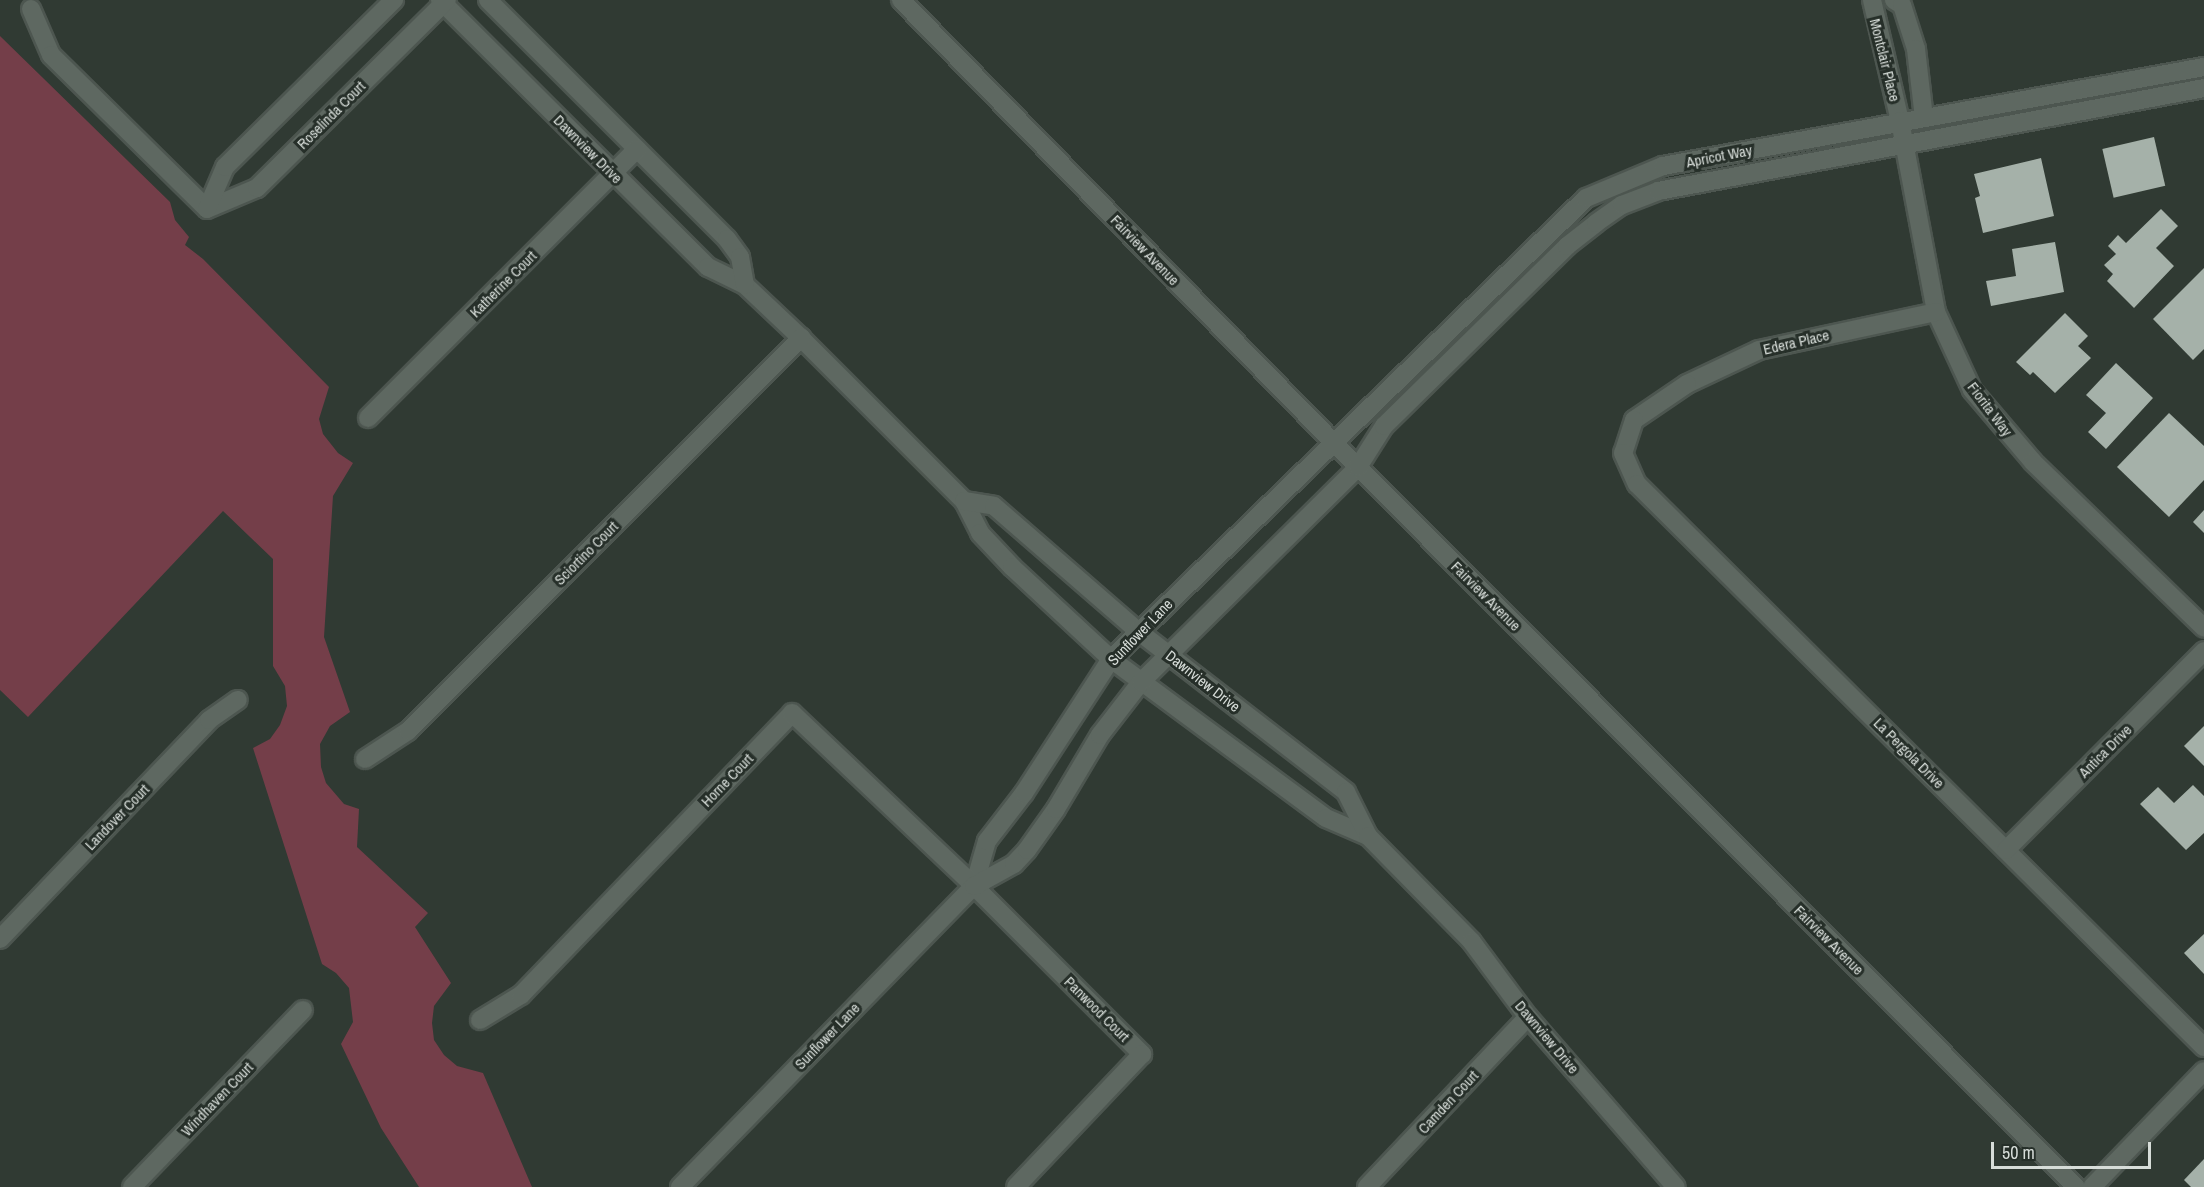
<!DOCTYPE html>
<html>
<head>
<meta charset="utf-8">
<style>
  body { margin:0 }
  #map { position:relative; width:2204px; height:1187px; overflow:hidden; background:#303a33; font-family:"Archivo Narrow",sans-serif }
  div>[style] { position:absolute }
  .green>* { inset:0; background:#743e49 }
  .building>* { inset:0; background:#a5b1a9; transform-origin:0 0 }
  .roads { filter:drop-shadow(2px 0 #4d5650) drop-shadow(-2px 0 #4d5650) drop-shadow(0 2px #4d5650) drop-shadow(0 -2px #4d5650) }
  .minor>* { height:18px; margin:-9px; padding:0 9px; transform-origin:9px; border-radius:9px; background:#5e6861 }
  span { translate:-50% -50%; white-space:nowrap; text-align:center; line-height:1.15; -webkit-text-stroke:6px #262f29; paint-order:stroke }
  .street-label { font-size:15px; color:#d7ddd9 }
  .scale { position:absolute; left:1991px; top:1142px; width:160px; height:27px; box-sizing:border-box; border:3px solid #d7ddd9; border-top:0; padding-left:8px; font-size:18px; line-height:21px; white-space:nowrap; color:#d7ddd9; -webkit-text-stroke:4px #262f29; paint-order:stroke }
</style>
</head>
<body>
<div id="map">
  <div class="green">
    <i style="clip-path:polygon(0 36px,170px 202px,175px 220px,189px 237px,185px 245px,203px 259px,329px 387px,319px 419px,323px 434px,338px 453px,353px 463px,333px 496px,324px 637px,350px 712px,330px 726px,320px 744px,321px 767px,326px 783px,344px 804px,359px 809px,357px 847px,428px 913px,415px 927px,451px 983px,434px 1006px,432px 1023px,434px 1040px,444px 1055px,457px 1066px,483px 1073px,532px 1187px,419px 1187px,381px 1128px,341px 1044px,353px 1022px,349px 988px,336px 973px,322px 964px,253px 748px,270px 739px,280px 725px,287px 706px,285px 686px,273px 666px,273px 559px,223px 511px,28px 717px,0 690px)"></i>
  </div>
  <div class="building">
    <i style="left:2154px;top:137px;width:50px;height:53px;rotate:77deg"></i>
    <i style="clip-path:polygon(2041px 158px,2054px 216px,1983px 233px,1975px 198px,1980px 196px,1974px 174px)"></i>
    <i style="clip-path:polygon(2161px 209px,2178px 226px,2156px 248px,2174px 266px,2134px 308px,2107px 281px,2113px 274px,2104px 265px,2116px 254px,2108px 246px,2118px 235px,2126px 243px)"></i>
    <i style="clip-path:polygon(2055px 242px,2064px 292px,1991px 306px,1986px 281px,2016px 276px,2012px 249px)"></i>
    <i style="clip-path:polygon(2204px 268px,2204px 349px,2193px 360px,2153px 319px)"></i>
    <i style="clip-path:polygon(2065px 313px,2088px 336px,2078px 346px,2091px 358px,2055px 393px,2033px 372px,2030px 375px,2016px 362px)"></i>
    <i style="clip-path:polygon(2116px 363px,2153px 398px,2106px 449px,2088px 432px,2106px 413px,2086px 395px)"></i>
    <i style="clip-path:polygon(2169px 413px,2204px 446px,2204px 480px,2169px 517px,2117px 467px)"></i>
    <i style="clip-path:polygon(2204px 510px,2204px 533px,2193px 522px)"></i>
    <i style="clip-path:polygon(2204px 726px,2204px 766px,2184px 746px)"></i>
    <i style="clip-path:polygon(2193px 785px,2204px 796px,2204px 833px,2186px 850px,2140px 804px,2158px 787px,2174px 803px)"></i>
    <i style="clip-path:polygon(2204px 934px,2204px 974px,2184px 953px)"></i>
    <i style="clip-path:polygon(2204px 1159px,2204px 1187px,2191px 1187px,2184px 1180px)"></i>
  </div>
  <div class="roads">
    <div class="minor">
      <i style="left:440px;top:0;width:378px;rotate:44.9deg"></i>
      <i style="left:708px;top:267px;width:41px;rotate:25.9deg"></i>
      <i style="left:745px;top:285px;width:77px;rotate:43.4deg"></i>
      <i style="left:801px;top:338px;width:231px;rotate:45deg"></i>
      <i style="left:964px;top:501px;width:36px;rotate:63deg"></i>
      <i style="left:980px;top:533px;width:47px;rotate:46.7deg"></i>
      <i style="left:1012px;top:567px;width:135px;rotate:42.9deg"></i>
      <i style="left:1111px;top:659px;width:267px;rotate:36.5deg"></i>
      <i style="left:1326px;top:818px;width:46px;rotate:23.2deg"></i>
      <i style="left:488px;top:0;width:338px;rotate:45deg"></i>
      <i style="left:727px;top:239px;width:22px;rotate:54deg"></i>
      <i style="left:740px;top:257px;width:28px;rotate:80deg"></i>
      <i style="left:901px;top:0;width:619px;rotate:45.65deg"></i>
      <i style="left:1334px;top:443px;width:1051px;rotate:45.08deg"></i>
      <i style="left:1872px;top:0;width:124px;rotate:77deg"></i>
      <i style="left:1900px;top:121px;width:194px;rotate:79.3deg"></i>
      <i style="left:1936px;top:312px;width:86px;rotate:65.2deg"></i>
      <i style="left:1972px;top:390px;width:94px;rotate:49.7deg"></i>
      <i style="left:2033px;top:462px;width:238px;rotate:44.1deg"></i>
      <i style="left:1894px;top:0;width:9px;rotate:32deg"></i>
      <i style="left:1902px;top:5px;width:46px;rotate:72.3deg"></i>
      <i style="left:1916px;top:49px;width:69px;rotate:83.4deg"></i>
      <i style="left:31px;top:9px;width:50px;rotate:66.5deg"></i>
      <i style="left:51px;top:55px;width:219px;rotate:44.6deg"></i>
      <i style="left:207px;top:209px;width:54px;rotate:-22.8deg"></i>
      <i style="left:257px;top:188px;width:267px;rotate:-44.7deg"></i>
      <i style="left:207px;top:209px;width:46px;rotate:-66.8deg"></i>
      <i style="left:225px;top:167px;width:238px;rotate:-44.7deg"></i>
      <i style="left:1936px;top:312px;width:181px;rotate:167.9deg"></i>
      <i style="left:1759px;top:350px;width:80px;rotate:154.7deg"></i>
      <i style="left:1687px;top:384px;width:64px;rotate:145.8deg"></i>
      <i style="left:1634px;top:420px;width:35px;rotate:108deg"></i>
      <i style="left:1623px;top:453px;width:34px;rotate:66deg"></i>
      <i style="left:1637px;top:484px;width:799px;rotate:44.8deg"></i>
      <i style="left:368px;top:418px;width:380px;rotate:-45deg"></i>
      <i style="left:964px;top:501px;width:30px;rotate:9deg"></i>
      <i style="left:994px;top:506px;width:191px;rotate:41deg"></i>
      <i style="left:1138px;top:631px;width:263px;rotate:37.7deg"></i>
      <i style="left:1346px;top:792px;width:49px;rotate:63.4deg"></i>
      <i style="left:1368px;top:836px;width:148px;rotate:45.5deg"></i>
      <i style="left:1472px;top:942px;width:94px;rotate:53.3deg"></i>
      <i style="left:1528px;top:1017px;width:225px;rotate:49deg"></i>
      <i style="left:365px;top:759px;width:51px;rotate:-33.1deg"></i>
      <i style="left:408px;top:731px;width:556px;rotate:-45deg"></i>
      <i style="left:2006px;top:850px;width:281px;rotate:-45.1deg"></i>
      <i style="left:974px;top:886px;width:47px;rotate:-73.9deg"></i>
      <i style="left:987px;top:841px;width:61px;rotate:-52.4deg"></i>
      <i style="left:1024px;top:793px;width:160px;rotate:-57deg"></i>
      <i style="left:1111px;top:659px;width:662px;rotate:-44.14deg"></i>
      <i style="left:1586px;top:198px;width:83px;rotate:-22.6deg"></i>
      <i style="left:1663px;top:166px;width:550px;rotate:-10.37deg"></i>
      <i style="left:0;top:939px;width:303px;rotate:-46.3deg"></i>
      <i style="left:209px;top:720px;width:35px;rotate:-35deg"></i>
      <i style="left:480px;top:1020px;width:48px;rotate:-31.4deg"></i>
      <i style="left:521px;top:995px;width:391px;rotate:-46.1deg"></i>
      <i style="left:792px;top:713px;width:251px;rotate:43.5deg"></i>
      <i style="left:974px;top:886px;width:238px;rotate:45deg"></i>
      <i style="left:1142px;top:1054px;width:183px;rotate:133.5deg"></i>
      <i style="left:132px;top:1187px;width:246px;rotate:-46deg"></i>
      <i style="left:680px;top:1187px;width:421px;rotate:-45.7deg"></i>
      <i style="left:974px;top:886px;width:46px;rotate:-28.8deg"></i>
      <i style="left:1014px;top:864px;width:19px;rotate:-47deg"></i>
      <i style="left:1027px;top:850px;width:50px;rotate:-54.7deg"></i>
      <i style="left:1056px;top:809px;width:86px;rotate:-59.3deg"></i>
      <i style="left:1100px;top:735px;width:67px;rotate:-52.3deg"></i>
      <i style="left:1141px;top:682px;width:305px;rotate:-44.7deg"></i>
      <i style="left:1358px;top:467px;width:49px;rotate:-57.6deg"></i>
      <i style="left:1384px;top:426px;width:257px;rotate:-44.5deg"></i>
      <i style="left:1567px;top:246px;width:37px;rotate:-38deg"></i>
      <i style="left:1596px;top:223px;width:32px;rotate:-35deg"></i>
      <i style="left:1622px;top:205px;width:39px;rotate:-21deg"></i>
      <i style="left:1658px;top:191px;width:556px;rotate:-10.68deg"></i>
      <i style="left:1367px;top:1187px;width:234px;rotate:-46.6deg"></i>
      <i style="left:2092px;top:1187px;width:161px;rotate:-46deg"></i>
    </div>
  </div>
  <div class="street-label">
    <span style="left:1885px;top:60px;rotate:76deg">Montclair Place</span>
    <span style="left:331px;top:115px;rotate:-45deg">Roselinda Court</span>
    <span style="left:588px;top:149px;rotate:45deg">Dawnview Drive</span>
    <span style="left:1719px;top:156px;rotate:-11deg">Apricot Way</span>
    <span style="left:1145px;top:250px;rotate:46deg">Fairview Avenue</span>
    <span style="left:503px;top:284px;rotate:-45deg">Katherine Court</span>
    <span style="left:1796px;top:342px;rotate:-13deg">Edera Place</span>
    <span style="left:1990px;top:409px;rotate:53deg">Fiorita Way</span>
    <span style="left:586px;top:553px;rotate:-45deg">Sciortino Court</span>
    <span style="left:1486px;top:596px;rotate:45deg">Fairview Avenue</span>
    <span style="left:1140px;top:632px;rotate:-46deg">Sunflower Lane</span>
    <span style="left:1203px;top:681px;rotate:38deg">Dawnview Drive</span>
    <span style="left:2105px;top:751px;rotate:-45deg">Antica Drive</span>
    <span style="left:1909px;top:753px;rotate:45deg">La Pergola Drive</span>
    <span style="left:727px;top:780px;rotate:-46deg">Horne Court</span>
    <span style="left:117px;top:817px;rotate:-46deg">Landover Court</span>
    <span style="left:1829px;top:940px;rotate:45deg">Fairview Avenue</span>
    <span style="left:1097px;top:1009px;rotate:45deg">Panwood Court</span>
    <span style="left:827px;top:1036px;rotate:-46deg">Sunflower Lane</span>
    <span style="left:1547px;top:1037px;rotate:50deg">Dawnview Drive</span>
    <span style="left:217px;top:1099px;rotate:-46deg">Windhaven Court</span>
    <span style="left:1448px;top:1102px;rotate:-47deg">Camden Court</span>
  </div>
  <div class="scale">50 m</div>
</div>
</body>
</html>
